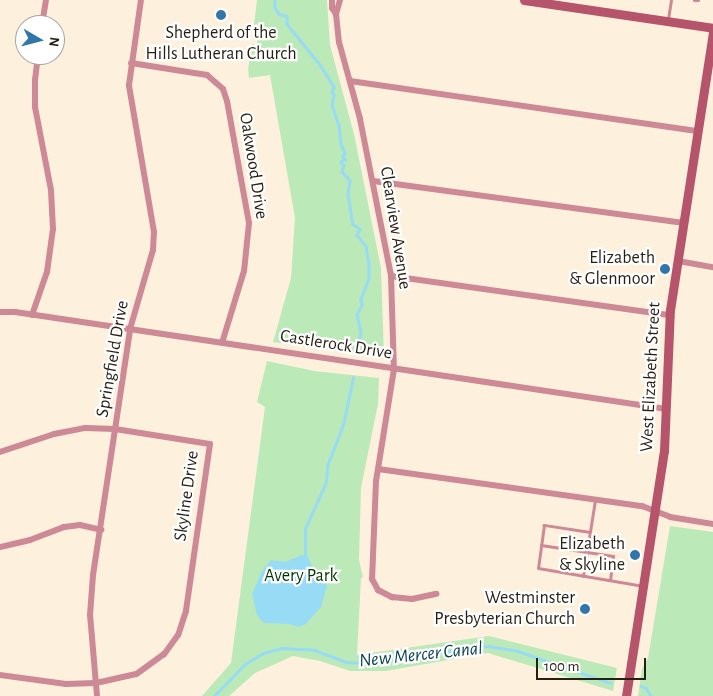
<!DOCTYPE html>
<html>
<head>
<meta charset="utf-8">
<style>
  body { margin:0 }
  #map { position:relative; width:713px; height:696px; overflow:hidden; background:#fdf1dd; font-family:"Alegreya Sans",sans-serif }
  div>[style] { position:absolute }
  .green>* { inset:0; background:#bce9b8 }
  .water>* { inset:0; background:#98dbf5 }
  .stream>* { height:2.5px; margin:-1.25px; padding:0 1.25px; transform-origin:1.25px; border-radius:1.25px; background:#98dbf5 }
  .service>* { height:3px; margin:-1.5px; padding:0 1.5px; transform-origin:1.5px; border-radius:1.5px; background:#cd8996 }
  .minor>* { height:6px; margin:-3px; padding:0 3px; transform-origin:3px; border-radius:3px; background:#cd8996 }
  .secondary>* { height:9px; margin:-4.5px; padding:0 4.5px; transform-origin:4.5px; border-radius:4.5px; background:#b5546b }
  .dots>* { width:14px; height:14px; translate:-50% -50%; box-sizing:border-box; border:2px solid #fff; border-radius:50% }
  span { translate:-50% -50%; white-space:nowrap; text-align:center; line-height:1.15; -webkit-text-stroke:4.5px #fff; paint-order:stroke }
  .poi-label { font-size:18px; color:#261f13 }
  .right { translate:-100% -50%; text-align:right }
  .street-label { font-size:18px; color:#261f13 }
  .park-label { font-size:18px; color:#013401 }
  .water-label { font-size:19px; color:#084254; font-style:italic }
  .north { position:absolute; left:15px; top:15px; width:50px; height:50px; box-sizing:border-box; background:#fff; border:1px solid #a8a5a1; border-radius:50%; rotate:98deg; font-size:14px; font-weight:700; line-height:20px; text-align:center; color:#261f13 }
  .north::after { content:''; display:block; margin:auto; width:18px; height:22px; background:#3076aa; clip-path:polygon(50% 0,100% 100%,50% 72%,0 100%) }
  .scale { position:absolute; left:536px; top:658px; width:110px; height:22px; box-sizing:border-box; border:2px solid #261f13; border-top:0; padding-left:6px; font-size:15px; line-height:18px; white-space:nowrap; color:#261f13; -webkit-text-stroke:4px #fff; paint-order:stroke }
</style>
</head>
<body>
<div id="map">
  <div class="green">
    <i style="clip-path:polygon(257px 0,327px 0,330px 45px,354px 134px,381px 268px,384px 357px,273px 342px,291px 278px,295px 218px,270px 75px,249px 78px,248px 70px,252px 44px,257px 45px,258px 34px,253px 33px)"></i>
    <i style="clip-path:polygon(267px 361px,314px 371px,379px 378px,378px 404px,361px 488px,359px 560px,363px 577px,361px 578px,357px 655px,489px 636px,617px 668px,613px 691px,488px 653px,386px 671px,350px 671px,320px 661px,293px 656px,255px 673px,229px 696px,202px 696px,231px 663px,265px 407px,257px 402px)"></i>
    <i style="clip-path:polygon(670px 526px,713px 532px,713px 696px,638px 696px,642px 669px,648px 658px)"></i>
  </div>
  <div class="water">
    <i style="clip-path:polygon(302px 555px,308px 557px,312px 566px,322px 573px,327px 586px,321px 607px,306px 624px,298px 627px,290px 624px,264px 623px,257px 615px,252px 594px,262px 571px,271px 560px,285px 562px)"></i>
  </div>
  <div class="stream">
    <i style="left:275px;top:0;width:7px;rotate:90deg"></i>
    <i style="left:275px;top:7px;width:8px;rotate:60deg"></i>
    <i style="left:279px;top:14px;width:8px;rotate:14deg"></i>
    <i style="left:287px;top:16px;width:8px;rotate:90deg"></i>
    <i style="left:287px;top:24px;width:54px;rotate:51deg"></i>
    <i style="left:321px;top:66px;width:25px;rotate:58deg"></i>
    <i style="left:334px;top:87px;width:5px;rotate:112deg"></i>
    <i style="left:332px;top:92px;width:4px;rotate:56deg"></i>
    <i style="left:334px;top:95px;width:10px;rotate:101deg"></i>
    <i style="left:332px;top:105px;width:21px;rotate:71deg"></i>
    <i style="left:339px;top:125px;width:19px;rotate:84deg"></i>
    <i style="left:341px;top:144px;width:10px;rotate:66deg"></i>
    <i style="left:345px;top:153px;width:4px;rotate:124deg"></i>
    <i style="left:343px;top:156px;width:4px;rotate:56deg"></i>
    <i style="left:345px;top:159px;width:5px;rotate:143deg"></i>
    <i style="left:341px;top:162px;width:4px;rotate:45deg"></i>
    <i style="left:344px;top:165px;width:7px;rotate:106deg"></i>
    <i style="left:342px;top:172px;width:11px;rotate:45deg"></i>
    <i style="left:350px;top:180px;width:14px;rotate:98deg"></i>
    <i style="left:348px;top:194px;width:30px;rotate:81deg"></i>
    <i style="left:353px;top:224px;width:9px;rotate:36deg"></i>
    <i style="left:360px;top:229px;width:7px;rotate:117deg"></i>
    <i style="left:357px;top:235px;width:14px;rotate:51deg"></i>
    <i style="left:366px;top:246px;width:18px;rotate:81deg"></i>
    <i style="left:369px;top:264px;width:15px;rotate:90deg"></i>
    <i style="left:369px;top:279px;width:22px;rotate:112deg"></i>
    <i style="left:361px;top:299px;width:6px;rotate:81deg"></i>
    <i style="left:362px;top:305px;width:11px;rotate:117deg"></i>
    <i style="left:357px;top:315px;width:17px;rotate:77deg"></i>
    <i style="left:361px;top:332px;width:16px;rotate:101deg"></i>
    <i style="left:305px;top:555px;width:26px;rotate:-90deg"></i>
    <i style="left:305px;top:529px;width:51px;rotate:-65.9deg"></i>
    <i style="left:326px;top:482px;width:16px;rotate:-86deg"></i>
    <i style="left:327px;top:466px;width:44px;rotate:-68.7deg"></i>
    <i style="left:343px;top:425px;width:48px;rotate:-78deg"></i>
    <i style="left:641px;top:686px;width:5px;rotate:22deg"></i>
    <i style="left:646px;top:688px;width:9px;rotate:58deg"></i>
    <i style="left:214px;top:696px;width:45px;rotate:-45.9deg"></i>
    <i style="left:245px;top:664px;width:21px;rotate:-31deg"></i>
    <i style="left:263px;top:653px;width:20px;rotate:-15deg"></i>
    <i style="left:282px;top:648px;width:33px;rotate:3deg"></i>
    <i style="left:315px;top:650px;width:33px;rotate:21deg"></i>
    <i style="left:346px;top:662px;width:19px;rotate:3deg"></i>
    <i style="left:365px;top:663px;width:124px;rotate:-7.9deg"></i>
    <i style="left:488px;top:646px;width:30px;rotate:9deg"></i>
    <i style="left:518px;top:651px;width:98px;rotate:19deg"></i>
  </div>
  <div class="service">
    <i style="left:694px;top:0;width:4px"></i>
    <i style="left:668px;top:19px;width:19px;rotate:-81deg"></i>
    <i style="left:595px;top:500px;width:32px;rotate:99deg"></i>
    <i style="left:590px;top:532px;width:47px;rotate:-171.3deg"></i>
    <i style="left:544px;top:525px;width:43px;rotate:97.9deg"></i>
    <i style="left:538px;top:568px;width:107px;rotate:9.7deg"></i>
    <i style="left:541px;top:545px;width:73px;rotate:8.7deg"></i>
    <i style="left:613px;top:556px;width:24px;rotate:97deg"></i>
    <i style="left:583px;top:576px;width:45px;rotate:-81deg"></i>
  </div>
  <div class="minor">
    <i style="left:332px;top:0;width:8px;rotate:90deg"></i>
    <i style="left:332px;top:8px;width:7px;rotate:56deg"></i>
    <i style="left:340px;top:0;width:15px;rotate:106deg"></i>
    <i style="left:336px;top:14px;width:28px;rotate:84deg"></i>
    <i style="left:339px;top:42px;width:80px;rotate:74.7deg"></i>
    <i style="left:360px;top:119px;width:160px;rotate:78.8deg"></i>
    <i style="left:391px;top:276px;width:93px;rotate:88.2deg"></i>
    <i style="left:394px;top:369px;width:113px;rotate:99.1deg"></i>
    <i style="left:376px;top:481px;width:98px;rotate:92.3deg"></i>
    <i style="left:372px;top:579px;width:13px;rotate:61deg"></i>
    <i style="left:378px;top:590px;width:16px;rotate:27deg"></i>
    <i style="left:392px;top:597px;width:20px;rotate:6deg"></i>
    <i style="left:412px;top:599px;width:25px;rotate:-12deg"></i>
    <i style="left:42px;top:25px;width:25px;rotate:-81deg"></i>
    <i style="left:131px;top:63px;width:77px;rotate:9deg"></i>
    <i style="left:207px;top:75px;width:21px;rotate:41deg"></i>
    <i style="left:223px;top:89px;width:13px;rotate:72deg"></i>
    <i style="left:227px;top:101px;width:124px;rotate:79.8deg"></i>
    <i style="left:249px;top:223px;width:48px;rotate:95.9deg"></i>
    <i style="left:244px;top:271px;width:75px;rotate:107deg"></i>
    <i style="left:350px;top:81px;width:352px;rotate:8.2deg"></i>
    <i style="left:373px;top:181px;width:314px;rotate:7.7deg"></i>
    <i style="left:678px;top:261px;width:36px;rotate:10deg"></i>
    <i style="left:391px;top:276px;width:282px;rotate:8deg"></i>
    <i style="left:0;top:312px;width:15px"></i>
    <i style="left:15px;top:312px;width:659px;rotate:8.46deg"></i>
    <i style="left:32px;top:315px;width:46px;rotate:-70.8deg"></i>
    <i style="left:47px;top:272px;width:43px;rotate:-82.1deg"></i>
    <i style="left:53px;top:229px;width:39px;rotate:-93deg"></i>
    <i style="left:51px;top:190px;width:85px;rotate:-100.9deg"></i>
    <i style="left:35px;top:107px;width:27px;rotate:-90deg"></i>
    <i style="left:35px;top:80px;width:25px;rotate:-83deg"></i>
    <i style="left:0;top:452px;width:57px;rotate:-18.4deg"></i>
    <i style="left:54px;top:434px;width:32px;rotate:-11deg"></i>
    <i style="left:85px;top:428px;width:30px;rotate:2deg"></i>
    <i style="left:115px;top:429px;width:96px;rotate:9deg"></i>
    <i style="left:210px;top:444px;width:169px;rotate:98.2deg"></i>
    <i style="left:186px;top:611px;width:25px;rotate:108deg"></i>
    <i style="left:178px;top:635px;width:24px;rotate:126deg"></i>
    <i style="left:164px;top:654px;width:34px;rotate:144deg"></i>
    <i style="left:136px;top:674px;width:41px;rotate:167.3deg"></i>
    <i style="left:96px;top:683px;width:30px;rotate:178deg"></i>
    <i style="left:66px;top:684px;width:67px;rotate:-172.2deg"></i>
    <i style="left:378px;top:469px;width:267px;rotate:8deg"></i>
    <i style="left:642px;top:506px;width:30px;rotate:21deg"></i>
    <i style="left:670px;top:517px;width:44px;rotate:9.2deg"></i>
    <i style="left:0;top:547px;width:31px;rotate:-13deg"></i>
    <i style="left:30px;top:540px;width:36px;rotate:-21deg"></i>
    <i style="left:64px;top:527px;width:16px;rotate:-7deg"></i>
    <i style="left:80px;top:525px;width:22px;rotate:13deg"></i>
    <i style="left:97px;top:696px;width:81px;rotate:-94.9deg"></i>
    <i style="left:90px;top:615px;width:40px;rotate:-85.7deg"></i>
    <i style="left:93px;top:575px;width:249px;rotate:-81.4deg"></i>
    <i style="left:130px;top:329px;width:82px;rotate:-73.8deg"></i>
    <i style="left:153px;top:250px;width:18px;rotate:-87deg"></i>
    <i style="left:154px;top:232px;width:149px;rotate:-99.7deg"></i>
    <i style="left:129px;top:85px;width:86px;rotate:-82deg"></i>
  </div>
  <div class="secondary">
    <i style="left:524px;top:0;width:191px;rotate:8.4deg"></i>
    <i style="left:626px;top:696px;width:248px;rotate:-81.2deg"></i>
    <i style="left:664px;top:451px;width:141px;rotate:-87.6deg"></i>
    <i style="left:670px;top:310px;width:282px;rotate:-81.2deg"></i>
  </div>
  <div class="dots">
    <i style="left:221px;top:15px;background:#3076aa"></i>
    <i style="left:665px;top:269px;background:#3076aa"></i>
    <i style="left:635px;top:555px;background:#3076aa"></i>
    <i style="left:585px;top:609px;background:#3076aa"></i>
  </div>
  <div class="poi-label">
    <span style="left:221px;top:44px">Shepherd of the<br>Hills Lutheran Church</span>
    <span class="right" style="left:655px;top:269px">Elizabeth<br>&amp; Glenmoor</span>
    <span class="right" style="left:625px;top:555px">Elizabeth<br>&amp; Skyline</span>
    <span class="right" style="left:575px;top:609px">Westminster<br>Presbyterian Church</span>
  </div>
  <div class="street-label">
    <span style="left:253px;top:166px;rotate:81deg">Oakwood Drive</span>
    <span style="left:395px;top:228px;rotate:81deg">Clearview Avenue</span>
    <span style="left:336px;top:345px;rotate:9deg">Castlerock Drive</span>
    <span style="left:113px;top:359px;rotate:-80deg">Springfield Drive</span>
    <span style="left:651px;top:377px;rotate:-87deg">West Elizabeth Street</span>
    <span style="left:187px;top:496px;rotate:-82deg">Skyline Drive</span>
  </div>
  <div class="park-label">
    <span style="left:301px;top:576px">Avery Park</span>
  </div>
  <div class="water-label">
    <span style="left:421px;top:655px;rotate:-6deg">New Mercer Canal</span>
  </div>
  <div class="north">N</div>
  <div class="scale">100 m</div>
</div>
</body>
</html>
